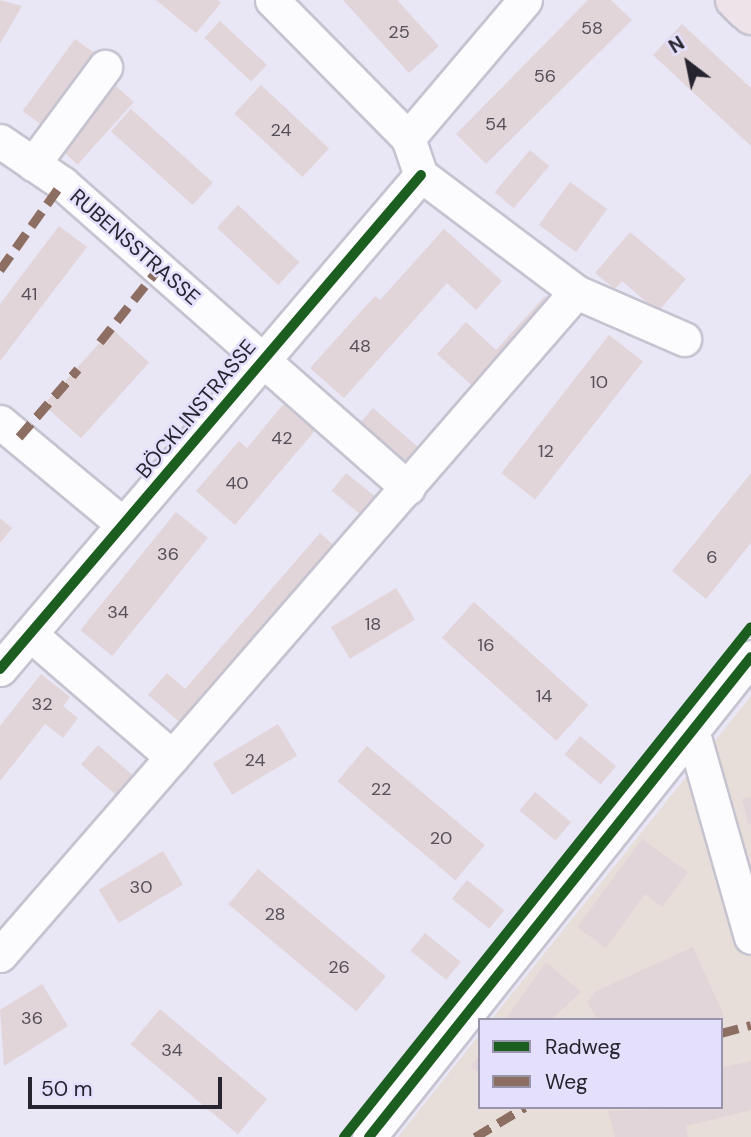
<!DOCTYPE html>
<html>
<head>
<meta charset="utf-8">
<style>
  body { margin:0 }
  #map { position:relative; width:751px; height:1137px; overflow:hidden; background:#e9e6f6; font-family:"DM Sans",sans-serif }
  div>[style] { position:absolute }
  .commercial>* { inset:0; background:#e7deda }
  .building>* { inset:0; background:#e2d5d9; transform-origin:0 0 }
  .roads { filter:drop-shadow(2px 0 #c6c3d0) drop-shadow(-2px 0 #c6c3d0) drop-shadow(0 2px #c6c3d0) drop-shadow(0 -2px #c6c3d0) }
  .minor>* { height:33px; margin:-16.5px; padding:0 16.5px; transform-origin:16.5px; border-radius:16.5px; background:#fcfbfe }
  .major>* { height:38px; margin:-19px; padding:0 19px; transform-origin:19px; border-radius:19px; background:#ede3e8 }
  .quiet>* { height:9px; margin-top:-4.5px; transform-origin:0; background:repeating-linear-gradient(90deg,#8d6e63 0 18px,transparent 0 27px) }
  .cycleway>* { height:10px; margin:-5px; padding:0 5px; transform-origin:5px; border-radius:5px; background:#1b5e20 }
  span { translate:-50% -50%; white-space:nowrap; text-align:center; line-height:1.15; -webkit-text-stroke:5px #e4dffd; paint-order:stroke }
  .number-label { font-size:18px; color:#55505a }
  .number-label span { -webkit-text-stroke-width:0 }
  .street-label { font-size:21px; color:#26242f }
  .legend { position:absolute; left:478px; top:1018px; width:245px; height:91px; box-sizing:border-box; background:#e4dffd; border:2px solid #9894ab; margin:0; padding:9px 12px; list-style:none; font-size:21px; color:#26242f }
  .legend li { display:flex; align-items:center; gap:14px; height:35px }
  .legend b { width:35px; border:2px solid #9894ab }
  .north { position:absolute; left:653px; top:28px; width:70px; height:70px; -webkit-text-stroke:5px #e4dffd; paint-order:stroke; rotate:328deg; font-size:19px; font-weight:700; line-height:28px; text-align:center; color:#26242f }
  .north::after { content:''; display:block; margin:auto; width:24px; height:32px; background:#26242f; clip-path:polygon(50% 0,100% 100%,50% 72%,0 100%) }
  .scale { position:absolute; left:28px; top:1077px; width:194px; height:32px; box-sizing:border-box; border:4px solid #26242f; border-top:0; padding-left:9px; font-size:21px; line-height:24px; white-space:nowrap; color:#26242f; -webkit-text-stroke:5px #e4dffd; paint-order:stroke }
</style>
</head>
<body>
<div id="map">
  <div class="commercial">
    <i style="clip-path:polygon(751px 696px,751px 1137px,398px 1137px,480px 1034px,480px 1107px,721px 1107px,721px 1020px,491px 1020px)"></i>
  </div>
  <div class="building">
    <i style="clip-path:polygon(0 0,22px 6px,0 44px)"></i>
    <i style="clip-path:polygon(156px 0,218px 0,221px 3px,196px 33px)"></i>
    <i style="clip-path:polygon(343px 0,397px 0,439px 46px,409px 73px)"></i>
    <i style="clip-path:polygon(588px 0,611px 0,632px 20px,486px 164px,456px 134px)"></i>
    <i style="left:220px;top:21px;width:64px;height:23px;rotate:43deg"></i>
    <i style="clip-path:polygon(682px 24px,751px 88px,751px 146px,653px 55px)"></i>
    <i style="left:75px;top:39px;width:24px;height:89px;rotate:36deg"></i>
    <i style="left:261px;top:85px;width:93px;height:39px;rotate:43deg"></i>
    <i style="left:116px;top:86px;width:24px;height:84px;rotate:42deg"></i>
    <i style="left:131px;top:109px;width:110px;height:30px;rotate:42deg"></i>
    <i style="left:530px;top:150px;width:25px;height:55px;rotate:40deg"></i>
    <i style="left:570px;top:182px;width:46px;height:53px;rotate:36deg"></i>
    <i style="left:238px;top:205px;width:84px;height:31px;rotate:43deg"></i>
    <i style="clip-path:polygon(59px 226px,87px 247px,0 361px,0 304px)"></i>
    <i style="clip-path:polygon(444px 229px,502px 281px,476px 310px,447px 283px,344px 398px,310px 368px,375px 296px,380px 300px)"></i>
    <i style="clip-path:polygon(630px 232px,686px 279px,658px 312px,622px 281px,615px 289px,595px 273px)"></i>
    <i style="clip-path:polygon(545px 296px,556px 305px,478px 391px,437px 354px,466px 322px,496px 350px)"></i>
    <i style="left:112px;top:329px;width:50px;height:102px;rotate:42deg"></i>
    <i style="left:609px;top:335px;width:43px;height:175px;rotate:38deg"></i>
    <i style="clip-path:polygon(286px 401px,318px 427px,235px 525px,196px 491px,239px 441px,247px 448px)"></i>
    <i style="left:373px;top:408px;width:70px;height:25px;rotate:41deg"></i>
    <i style="left:346px;top:473px;width:41px;height:23px;rotate:39deg"></i>
    <i style="clip-path:polygon(751px 473px,751px 543px,706px 599px,672px 571px)"></i>
    <i style="left:176px;top:512px;width:41px;height:152px;rotate:39deg"></i>
    <i style="clip-path:polygon(0 518px,12px 528px,0 543px)"></i>
    <i style="clip-path:polygon(320px 533px,338px 549px,184px 726px,148px 695px,167px 673px,185px 689px)"></i>
    <i style="left:396px;top:588px;width:37px;height:76px;rotate:59deg"></i>
    <i style="left:474px;top:602px;width:154px;height:48px;rotate:42deg"></i>
    <i style="clip-path:polygon(41px 674px,70px 697px,63px 706px,78px 718px,63px 738px,45px 724px,0 781px,0 726px)"></i>
    <i style="left:278px;top:724px;width:37px;height:76px;rotate:59deg"></i>
    <i style="left:580px;top:736px;width:47px;height:24px;rotate:40deg"></i>
    <i style="left:98px;top:745px;width:48px;height:26px;rotate:41deg"></i>
    <i style="left:367px;top:746px;width:154px;height:46px;rotate:40deg"></i>
    <i style="left:535px;top:792px;width:47px;height:24px;rotate:40deg"></i>
    <i style="clip-path:polygon(751px 797px,751px 824px,748px 825px,742px 799px)"></i>
    <i style="clip-path:polygon(642px 839px,688px 872px,662px 907px,645px 894px,606px 948px,577px 927px)"></i>
    <i style="left:163px;top:851px;width:39px;height:75px;rotate:59deg"></i>
    <i style="left:258px;top:869px;width:167px;height:46px;rotate:40deg"></i>
    <i style="left:467px;top:880px;width:48px;height:24px;rotate:39deg"></i>
    <i style="left:425px;top:933px;width:46px;height:23px;rotate:39deg"></i>
    <i style="clip-path:polygon(693px 947px,725px 1018px,598px 1020px,587px 1002px,596px 991px)"></i>
    <i style="clip-path:polygon(546px 962px,581px 992px,551px 1020px,505px 1020px)"></i>
    <i style="clip-path:polygon(42px 984px,68px 1026px,4px 1066px,0 1010px)"></i>
    <i style="left:160px;top:1009px;width:140px;height:46px;rotate:40deg"></i>
    <i style="clip-path:polygon(480px 1054px,480px 1073px,471px 1067px)"></i>
    <i style="clip-path:polygon(751px 1061px,751px 1110px,686px 1126px,688px 1137px,615px 1137px,608px 1111px,721px 1107px,721px 1068px)"></i>
  </div>
  <div class="roads">
    <div class="minor">
      <i style="left:272px;top:0;width:194px;rotate:45.4deg"></i>
      <i style="left:525px;top:0;width:181px;rotate:130.3deg"></i>
      <i style="left:408px;top:138px;width:39px;rotate:71deg"></i>
      <i style="left:421px;top:175px;width:194px;rotate:37deg"></i>
      <i style="left:576px;top:292px;width:118px;rotate:23.5deg"></i>
      <i style="left:0;top:141px;width:75px;rotate:34.1deg"></i>
      <i style="left:62px;top:183px;width:461px;rotate:41.4deg"></i>
      <i style="left:33px;top:164px;width:121px;rotate:-53.4deg"></i>
      <i style="left:0;top:422px;width:160px;rotate:39.7deg"></i>
      <i style="left:30px;top:634px;width:188px;rotate:40.9deg"></i>
      <i style="left:0;top:669px;width:649px;rotate:-49.56deg"></i>
      <i style="left:692px;top:730px;width:215px;rotate:74.1deg"></i>
      <i style="left:0;top:955px;width:878px;rotate:-49.02deg"></i>
      <i style="left:369px;top:1137px;width:613px;rotate:-51.49deg"></i>
    </div>
    <div class="major">
      <i style="left:735px;top:0;width:22px;rotate:43deg"></i>
    </div>
  </div>
  <div class="quiet">
    <i style="left:0;top:270px;width:107px;rotate:-54.5deg"></i>
    <i style="left:100px;top:342px;width:95px;rotate:-51.4deg"></i>
    <i style="left:19px;top:437px;width:90px;rotate:-49.1deg"></i>
    <i style="left:721px;top:1033px;width:31px;rotate:-15deg"></i>
    <i style="left:475px;top:1137px;width:58px;rotate:-31deg"></i>
  </div>
  <div class="cycleway">
    <i style="left:0;top:669px;width:649px;rotate:-49.56deg"></i>
    <i style="left:344px;top:1137px;width:652px;rotate:-51.41deg"></i>
    <i style="left:369px;top:1137px;width:613px;rotate:-51.49deg"></i>
  </div>
  <div class="number-label">
    <span style="left:592px;top:28px">58</span>
    <span style="left:399px;top:32px">25</span>
    <span style="left:545px;top:76px">56</span>
    <span style="left:496px;top:124px">54</span>
    <span style="left:281px;top:130px">24</span>
    <span style="left:29px;top:294px">41</span>
    <span style="left:360px;top:346px">48</span>
    <span style="left:599px;top:382px">10</span>
    <span style="left:282px;top:438px">42</span>
    <span style="left:546px;top:451px">12</span>
    <span style="left:237px;top:483px">40</span>
    <span style="left:168px;top:554px">36</span>
    <span style="left:712px;top:557px">6</span>
    <span style="left:118px;top:612px">34</span>
    <span style="left:373px;top:624px">18</span>
    <span style="left:486px;top:645px">16</span>
    <span style="left:544px;top:696px">14</span>
    <span style="left:42px;top:704px">32</span>
    <span style="left:255px;top:760px">24</span>
    <span style="left:381px;top:789px">22</span>
    <span style="left:441px;top:838px">20</span>
    <span style="left:141px;top:887px">30</span>
    <span style="left:275px;top:914px">28</span>
    <span style="left:339px;top:967px">26</span>
    <span style="left:32px;top:1018px">36</span>
    <span style="left:172px;top:1050px">34</span>
  </div>
  <div class="street-label">
    <span style="left:135px;top:247px;rotate:41deg">RUBENSSTRASSE</span>
    <span style="left:196px;top:409px;rotate:-50deg">BÖCKLINSTRASSE</span>
  </div>
  <ul class="legend">
  <li><b style="height:9px;background:#1b5e20"></b>Radweg</li>
  <li><b style="height:9px;background:#8d6e63"></b>Weg</li>
  </ul>
  <div class="north">N</div>
  <div class="scale">50 m</div>
</div>
</body>
</html>
